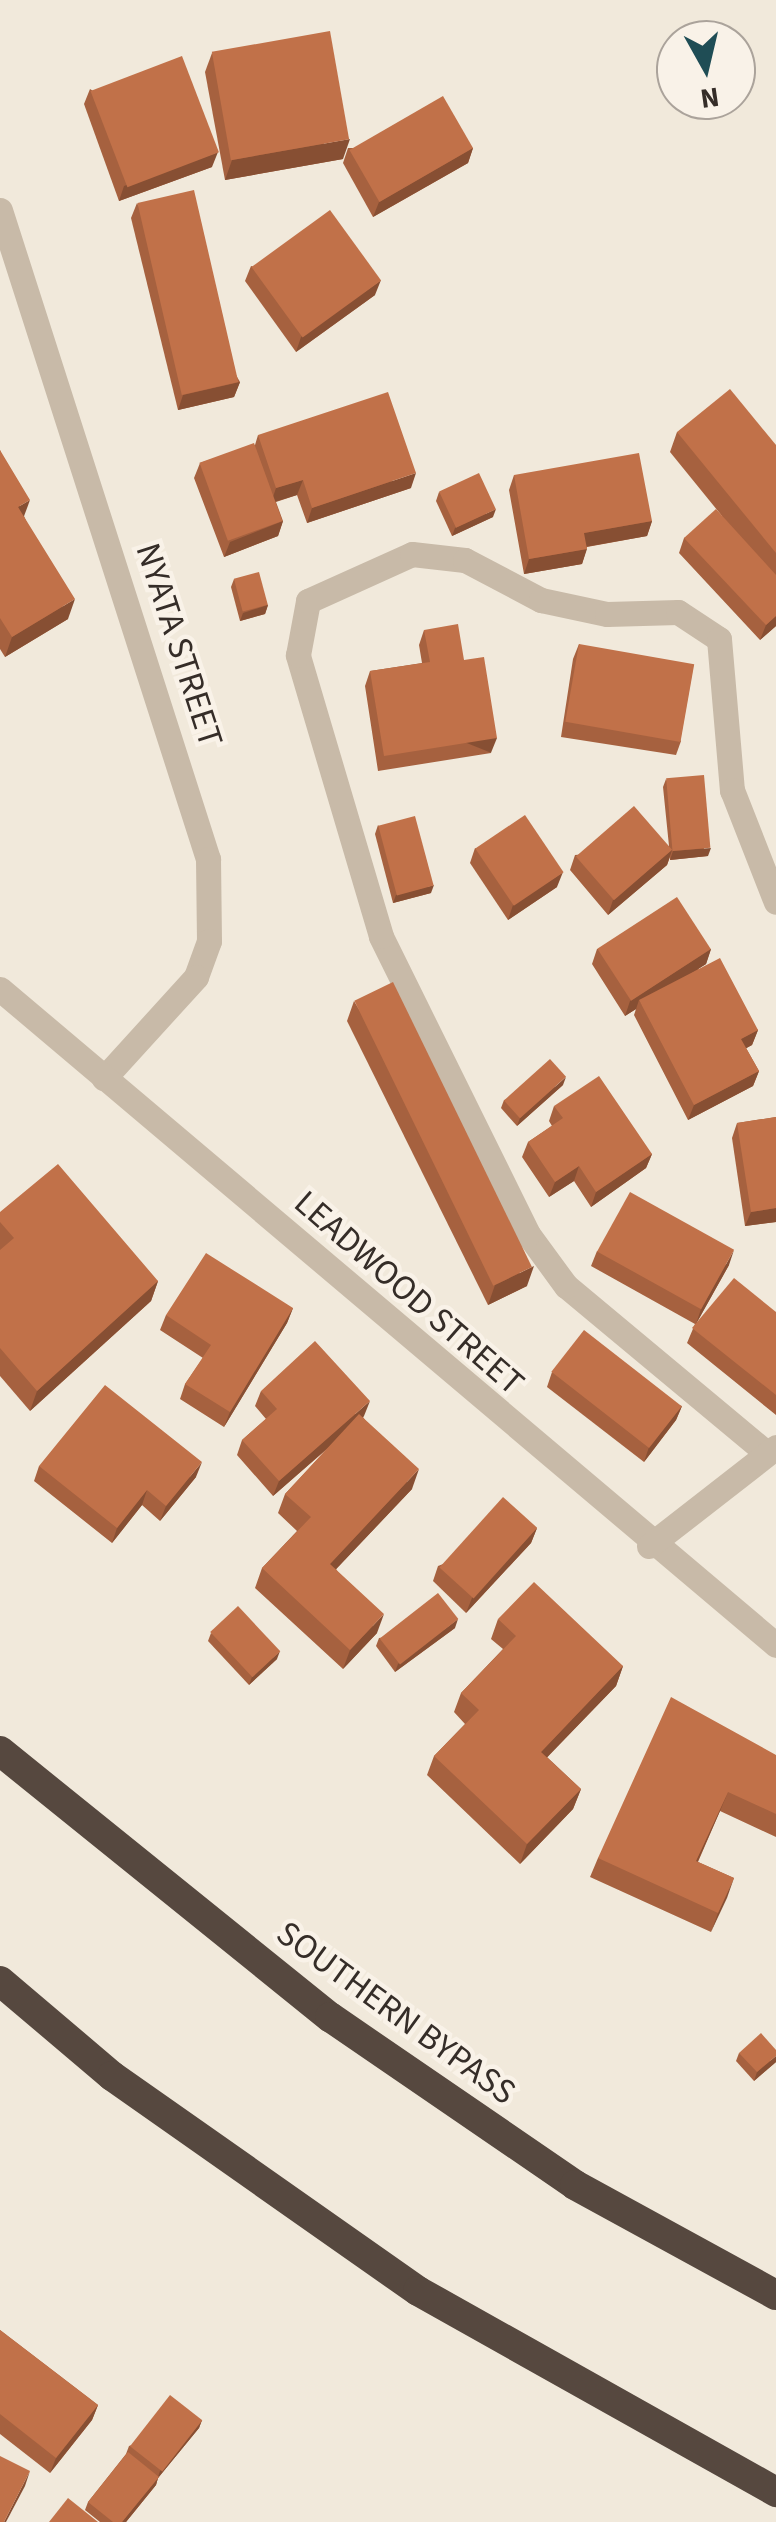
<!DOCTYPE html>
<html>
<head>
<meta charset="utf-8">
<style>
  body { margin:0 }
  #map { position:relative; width:776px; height:2522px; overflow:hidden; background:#f1e9db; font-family:"Source Sans 3",sans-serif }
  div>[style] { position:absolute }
  .minor>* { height:25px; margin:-12.5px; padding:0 12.5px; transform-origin:12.5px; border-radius:12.5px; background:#c8baa8 }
  .motorway>* { height:30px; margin:-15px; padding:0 15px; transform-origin:15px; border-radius:15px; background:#56483f }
  .wall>* { inset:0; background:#a6613f }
  .shaded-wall>* { inset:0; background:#874f33; transform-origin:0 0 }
  .building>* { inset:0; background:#c17149; transform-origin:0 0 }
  span { translate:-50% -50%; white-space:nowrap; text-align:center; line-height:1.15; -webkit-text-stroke:9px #f9f2e8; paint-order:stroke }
  .street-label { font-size:35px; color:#352d28 }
  .north { position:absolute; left:656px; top:20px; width:100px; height:100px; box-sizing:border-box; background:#f9f2e8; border:2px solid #aba39b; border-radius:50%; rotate:172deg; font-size:28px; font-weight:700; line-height:40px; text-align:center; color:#352d28 }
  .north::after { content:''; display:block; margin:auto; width:35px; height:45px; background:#1f4d55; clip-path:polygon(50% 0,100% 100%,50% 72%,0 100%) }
</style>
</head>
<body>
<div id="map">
  <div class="minor">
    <i style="left:0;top:210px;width:682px;rotate:72.23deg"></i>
    <i style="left:208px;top:859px;width:82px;rotate:89.3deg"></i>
    <i style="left:209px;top:941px;width:38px;rotate:110deg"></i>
    <i style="left:196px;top:977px;width:137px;rotate:132.3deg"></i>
    <i style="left:0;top:989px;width:1016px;rotate:40.21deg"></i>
    <i style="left:763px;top:1450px;width:256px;rotate:-140.2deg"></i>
    <i style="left:566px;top:1286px;width:64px;rotate:-126.2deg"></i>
    <i style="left:528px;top:1234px;width:332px;rotate:-116.3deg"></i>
    <i style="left:381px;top:936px;width:293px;rotate:-106.5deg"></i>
    <i style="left:298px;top:655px;width:55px;rotate:-79.5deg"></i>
    <i style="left:308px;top:601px;width:114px;rotate:-24.3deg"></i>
    <i style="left:412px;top:554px;width:53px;rotate:6.5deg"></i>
    <i style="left:465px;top:560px;width:86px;rotate:27.8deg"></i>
    <i style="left:541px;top:600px;width:67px;rotate:12deg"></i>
    <i style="left:607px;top:614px;width:71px;rotate:-1.6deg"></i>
    <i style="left:678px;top:612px;width:49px;rotate:33.4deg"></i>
    <i style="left:719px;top:639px;width:152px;rotate:85.1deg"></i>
    <i style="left:732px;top:790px;width:120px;rotate:68.6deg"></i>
    <i style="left:649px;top:1546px;width:161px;rotate:-37.9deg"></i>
  </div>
  <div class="motorway">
    <i style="left:0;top:1751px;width:424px;rotate:38.9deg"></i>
    <i style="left:330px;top:2017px;width:297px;rotate:34.4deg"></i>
    <i style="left:575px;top:2185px;width:229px;rotate:28.7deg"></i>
    <i style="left:0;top:1981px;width:147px;rotate:40.3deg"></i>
    <i style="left:112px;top:2076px;width:374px;rotate:35.1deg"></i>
    <i style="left:418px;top:2291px;width:411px;rotate:29.3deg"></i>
  </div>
  <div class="wall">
    <i style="clip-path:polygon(212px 53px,343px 159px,225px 180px,205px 72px)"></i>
    <i style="clip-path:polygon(90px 89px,212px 167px,119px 201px,84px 104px)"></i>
    <i style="clip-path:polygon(348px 148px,473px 148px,468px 163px,373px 217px,343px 163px)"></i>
    <i style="clip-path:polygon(137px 203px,240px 382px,234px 397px,178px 410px,131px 218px)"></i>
    <i style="clip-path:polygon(251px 266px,375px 295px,296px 352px,245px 281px)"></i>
    <i style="clip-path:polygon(677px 432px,776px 445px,776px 626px,760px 640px,679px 553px,684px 538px,722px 516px,670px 452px)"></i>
    <i style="clip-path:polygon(258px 435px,411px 488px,307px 523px,297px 495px,276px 502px,283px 521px,278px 536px,224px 557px,194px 478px,200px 463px,255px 445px)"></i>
    <i style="clip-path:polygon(0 450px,24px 516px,68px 619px,5px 657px,0 649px)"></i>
    <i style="clip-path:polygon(514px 475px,652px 521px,647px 536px,587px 547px,582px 564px,524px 574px,509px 490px)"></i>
    <i style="clip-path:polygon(439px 492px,493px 517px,452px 536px,436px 501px)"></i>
    <i style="clip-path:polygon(234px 579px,268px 605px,265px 614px,240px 621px,231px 587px)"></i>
    <i style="clip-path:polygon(424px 630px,464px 660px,491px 753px,378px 771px,365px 686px,370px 671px,422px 663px,419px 645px)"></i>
    <i style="clip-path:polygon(579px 644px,681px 741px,676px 755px,561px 737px,573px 659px)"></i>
    <i style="clip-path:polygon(666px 779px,708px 856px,670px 860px,670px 857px,667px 865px,608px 915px,570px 870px,575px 855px,669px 846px,663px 787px)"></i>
    <i style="clip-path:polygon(378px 825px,431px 893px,393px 903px,375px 834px)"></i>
    <i style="clip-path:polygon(475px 848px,557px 887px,508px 920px,470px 863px)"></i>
    <i style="clip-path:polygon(597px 949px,711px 949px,706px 964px,698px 969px,758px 1030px,752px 1045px,746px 1048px,759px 1071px,753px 1086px,688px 1120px,634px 1015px,636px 1009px,625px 1016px,592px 964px)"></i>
    <i style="clip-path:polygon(354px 1001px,527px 1286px,488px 1305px,347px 1021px)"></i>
    <i style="clip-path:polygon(563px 1085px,517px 1126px,501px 1108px,504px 1100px)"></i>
    <i style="clip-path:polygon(554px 1106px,652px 1154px,646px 1168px,591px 1207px,574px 1181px,549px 1197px,522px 1157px,528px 1142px,552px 1126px,549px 1121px)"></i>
    <i style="clip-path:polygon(776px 1117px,776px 1222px,745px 1226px,732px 1138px,737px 1123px)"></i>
    <i style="clip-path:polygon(0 1212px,158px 1281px,151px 1301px,30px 1411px,0 1376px)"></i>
    <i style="clip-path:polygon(597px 1251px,729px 1265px,697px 1322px,776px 1312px,776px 1415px,687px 1343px,695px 1324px,591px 1266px)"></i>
    <i style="clip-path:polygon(293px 1308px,287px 1323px,224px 1427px,180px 1399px,185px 1384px,203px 1358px,160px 1330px,166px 1315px)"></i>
    <i style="clip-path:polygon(552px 1372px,682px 1406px,676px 1420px,644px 1462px,547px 1387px)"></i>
    <i style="clip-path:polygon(261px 1391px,364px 1416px,363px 1417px,412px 1489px,336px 1569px,377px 1633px,343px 1669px,255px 1588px,262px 1568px,297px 1531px,278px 1513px,285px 1494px,327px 1449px,273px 1496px,237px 1455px,242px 1440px,266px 1419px,255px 1406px)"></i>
    <i style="clip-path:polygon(39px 1466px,196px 1477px,160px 1521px,142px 1505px,112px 1543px,34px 1481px)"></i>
    <i style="clip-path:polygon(537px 1528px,531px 1543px,466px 1613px,433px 1581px,438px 1566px)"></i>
    <i style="clip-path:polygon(498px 1619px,623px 1666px,616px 1686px,547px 1757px,581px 1789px,573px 1809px,520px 1864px,427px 1775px,434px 1756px,465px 1724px,454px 1712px,461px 1693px,503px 1649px,491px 1639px)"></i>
    <i style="clip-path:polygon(455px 1628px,395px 1672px,376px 1646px,379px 1638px)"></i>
    <i style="clip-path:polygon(211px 1633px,277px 1659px,249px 1685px,208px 1641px)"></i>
    <i style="clip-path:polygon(776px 1755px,776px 1837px,720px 1811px,698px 1862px,734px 1878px,711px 1932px,590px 1877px,598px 1858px)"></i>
    <i style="clip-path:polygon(739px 2053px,776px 2062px,754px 2081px,736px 2061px)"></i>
    <i style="clip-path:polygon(0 2330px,98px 2405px,92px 2420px,50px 2473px,0 2434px)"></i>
    <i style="clip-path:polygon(202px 2420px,199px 2428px,158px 2478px,156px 2485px,126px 2522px,100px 2522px,85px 2510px,88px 2502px,126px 2454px,129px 2446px)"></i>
  </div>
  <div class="shaded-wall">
    <i style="clip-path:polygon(350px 139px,343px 159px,225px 180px,232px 160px)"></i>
    <i style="clip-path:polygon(473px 148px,468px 163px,373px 217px,379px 202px)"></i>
    <i style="clip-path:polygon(218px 152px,212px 167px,119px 201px,124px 186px)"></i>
    <i style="clip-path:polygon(381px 280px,375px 295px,296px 352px,301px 337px)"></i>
    <i style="clip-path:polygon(240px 382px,234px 397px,178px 410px,183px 395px)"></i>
    <i style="clip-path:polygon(416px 473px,411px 488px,307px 523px,312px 508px)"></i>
    <i style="clip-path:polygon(303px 480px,297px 495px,271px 503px,276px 488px)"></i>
    <i style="clip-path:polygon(30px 500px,23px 519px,18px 507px)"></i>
    <i style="clip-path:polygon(496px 509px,493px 517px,452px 536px,455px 528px)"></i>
    <i style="clip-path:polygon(283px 521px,278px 536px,224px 557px,230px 542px)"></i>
    <i style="clip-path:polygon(652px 521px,647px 536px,579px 548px,584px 533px)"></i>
    <i style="clip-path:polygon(587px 549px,582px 564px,524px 574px,529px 559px)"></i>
    <i style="clip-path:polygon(75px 599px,68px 619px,5px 657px,12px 637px)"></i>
    <i style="clip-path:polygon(268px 605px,265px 614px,240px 621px,243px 613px)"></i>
    <i style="clip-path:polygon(776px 616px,776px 626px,760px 640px,766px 625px)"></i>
    <i style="left:497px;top:738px;width:16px;height:114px;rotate:112deg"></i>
    <i style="clip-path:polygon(711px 848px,708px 856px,670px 860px,673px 851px)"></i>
    <i style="clip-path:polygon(672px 850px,667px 865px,608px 915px,613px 900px)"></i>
    <i style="clip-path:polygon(563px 872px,557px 887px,508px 920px,513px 905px)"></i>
    <i style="clip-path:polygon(434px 885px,431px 893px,393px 903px,396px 895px)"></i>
    <i style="clip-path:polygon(711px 949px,706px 964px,642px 1005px,639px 1000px,636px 1009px,625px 1016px,630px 1001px)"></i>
    <i style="clip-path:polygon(758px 1030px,752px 1045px,736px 1054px,741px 1039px)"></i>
    <i style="clip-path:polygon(759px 1071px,753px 1086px,688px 1120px,694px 1105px)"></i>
    <i style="clip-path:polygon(566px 1077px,563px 1085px,517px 1126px,520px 1118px)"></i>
    <i style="clip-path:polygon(652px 1154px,646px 1168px,591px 1207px,596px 1192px)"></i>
    <i style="clip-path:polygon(579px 1166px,574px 1181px,549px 1197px,555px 1182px)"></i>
    <i style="clip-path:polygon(776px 1208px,776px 1222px,745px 1226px,751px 1212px)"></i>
    <i style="clip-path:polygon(734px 1250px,729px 1265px,696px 1324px,701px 1309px)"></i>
    <i style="clip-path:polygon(534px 1266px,527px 1286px,488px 1305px,495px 1285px)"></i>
    <i style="clip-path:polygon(158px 1281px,151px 1301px,30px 1411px,37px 1391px)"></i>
    <i style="clip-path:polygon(293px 1308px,287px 1323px,224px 1427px,230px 1412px)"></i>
    <i style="clip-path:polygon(370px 1401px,364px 1416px,273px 1496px,279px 1481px)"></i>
    <i style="clip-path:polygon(682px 1406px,676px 1420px,644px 1462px,649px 1447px)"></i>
    <i style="clip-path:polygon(202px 1462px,196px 1477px,160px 1521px,166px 1506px)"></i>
    <i style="clip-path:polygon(419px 1469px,412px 1489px,323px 1583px,330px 1564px)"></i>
    <i style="clip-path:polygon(147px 1490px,142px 1505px,112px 1543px,117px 1528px)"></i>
    <i style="clip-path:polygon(537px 1528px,531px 1543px,466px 1613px,472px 1598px)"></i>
    <i style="clip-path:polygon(384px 1614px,377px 1633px,343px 1669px,350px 1650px)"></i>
    <i style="clip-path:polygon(458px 1619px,455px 1628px,395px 1672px,398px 1664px)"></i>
    <i style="clip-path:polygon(280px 1651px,277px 1659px,249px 1685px,252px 1677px)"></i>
    <i style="clip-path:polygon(623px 1666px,616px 1686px,534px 1771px,541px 1752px)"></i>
    <i style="clip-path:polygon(581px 1789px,573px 1809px,520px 1864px,527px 1844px)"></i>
    <i style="clip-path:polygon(728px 1792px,720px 1811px,689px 1881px,696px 1861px)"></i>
    <i style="clip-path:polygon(734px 1878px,727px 1898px,711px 1932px,718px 1913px)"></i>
    <i style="clip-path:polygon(776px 2056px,776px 2062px,754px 2081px,757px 2072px)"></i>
    <i style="clip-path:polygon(98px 2405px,92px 2420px,50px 2473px,56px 2458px)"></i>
    <i style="clip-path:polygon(202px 2420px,199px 2428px,158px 2478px,156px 2485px,126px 2522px,122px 2522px,158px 2477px,160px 2471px)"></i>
    <i style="clip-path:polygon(30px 2471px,25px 2486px,6px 2522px,4px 2522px)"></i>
  </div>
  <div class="building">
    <i style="left:330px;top:31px;width:110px;height:120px;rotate:80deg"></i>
    <i style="left:182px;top:56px;width:103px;height:98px;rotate:69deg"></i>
    <i style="left:443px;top:96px;width:60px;height:108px;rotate:60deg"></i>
    <i style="left:194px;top:190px;width:197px;height:58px;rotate:77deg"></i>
    <i style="left:330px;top:210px;width:87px;height:97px;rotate:54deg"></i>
    <i style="clip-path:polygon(730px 389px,776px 445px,776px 553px,677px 432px)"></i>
    <i style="clip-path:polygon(388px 392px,416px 473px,312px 508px,303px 480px,276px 488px,258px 435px)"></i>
    <i style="left:254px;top:443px;width:83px;height:58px;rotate:70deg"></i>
    <i style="clip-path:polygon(0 450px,30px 500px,18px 507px,75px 599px,12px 637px,0 618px)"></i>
    <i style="clip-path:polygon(639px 453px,652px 521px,584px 533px,587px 549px,529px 559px,514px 475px)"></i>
    <i style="left:479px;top:473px;width:40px;height:44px;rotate:65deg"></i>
    <i style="clip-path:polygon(716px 509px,776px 575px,776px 616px,766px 625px,684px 538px)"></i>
    <i style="left:259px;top:572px;width:34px;height:26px;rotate:75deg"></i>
    <i style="clip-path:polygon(458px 624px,464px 660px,484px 657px,497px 738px,384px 756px,370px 671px,430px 662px,424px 630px)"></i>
    <i style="left:579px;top:644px;width:117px;height:79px;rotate:10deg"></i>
    <i style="left:704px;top:775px;width:73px;height:38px;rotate:85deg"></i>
    <i style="left:634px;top:806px;width:58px;height:77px;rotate:49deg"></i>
    <i style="left:525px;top:815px;width:69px;height:60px;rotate:56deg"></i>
    <i style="left:415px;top:816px;width:72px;height:38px;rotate:75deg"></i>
    <i style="left:677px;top:897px;width:62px;height:95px;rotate:57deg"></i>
    <i style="clip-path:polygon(720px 958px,758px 1030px,741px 1039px,759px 1071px,694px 1105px,639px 1000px)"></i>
    <i style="left:393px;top:982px;width:317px;height:43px;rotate:64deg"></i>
    <i style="left:550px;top:1059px;width:24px;height:62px;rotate:48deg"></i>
    <i style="clip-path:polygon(599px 1076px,652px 1154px,596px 1192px,579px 1166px,555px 1182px,528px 1142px,563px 1118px,554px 1106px)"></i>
    <i style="clip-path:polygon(776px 1117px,776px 1208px,751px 1212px,737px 1123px)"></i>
    <i style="clip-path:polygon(58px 1164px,158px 1281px,37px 1391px,0 1348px,0 1250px,14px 1238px,0 1222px,0 1212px)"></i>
    <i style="left:630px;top:1192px;width:119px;height:68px;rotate:29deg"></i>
    <i style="clip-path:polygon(206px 1253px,293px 1308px,230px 1412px,185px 1384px,211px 1345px,166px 1315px)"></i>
    <i style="clip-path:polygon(734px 1278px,776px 1312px,776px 1395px,692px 1328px)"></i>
    <i style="left:584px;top:1330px;width:124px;height:53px;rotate:38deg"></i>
    <i style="clip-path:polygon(315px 1341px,370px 1401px,279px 1481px,242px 1440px,277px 1409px,261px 1391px)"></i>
    <i style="clip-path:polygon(105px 1385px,202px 1462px,166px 1506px,147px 1490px,117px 1528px,39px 1466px)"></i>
    <i style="clip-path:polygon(359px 1414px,419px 1469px,330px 1564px,384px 1614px,350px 1650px,262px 1568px,311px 1517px,285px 1494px)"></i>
    <i style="left:503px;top:1497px;width:46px;height:95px;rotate:42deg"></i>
    <i style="clip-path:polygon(534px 1582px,623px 1666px,541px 1752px,581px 1789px,527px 1844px,434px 1756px,479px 1710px,461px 1693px,516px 1636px,498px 1619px)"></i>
    <i style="left:438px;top:1593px;width:33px;height:74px;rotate:52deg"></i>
    <i style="left:238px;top:1606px;width:62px;height:38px;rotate:47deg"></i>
    <i style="clip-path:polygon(671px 1697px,776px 1755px,776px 1814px,728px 1792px,696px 1861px,734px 1878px,718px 1913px,598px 1858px)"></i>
    <i style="clip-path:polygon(761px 2033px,776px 2050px,776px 2056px,757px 2072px,739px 2053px)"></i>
    <i style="clip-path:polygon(0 2330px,98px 2405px,56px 2458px,0 2414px)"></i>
    <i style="left:170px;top:2395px;width:41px;height:65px;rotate:38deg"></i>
    <i style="clip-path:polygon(128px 2452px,159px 2477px,122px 2522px,113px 2522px,88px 2502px)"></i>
    <i style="clip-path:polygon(0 2456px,30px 2471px,4px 2522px,0 2522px)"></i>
    <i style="clip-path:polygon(68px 2498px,98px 2522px,49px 2522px)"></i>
  </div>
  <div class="street-label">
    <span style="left:179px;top:645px;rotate:72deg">NYATA STREET</span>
    <span style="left:409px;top:1293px;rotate:41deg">LEADWOOD STREET</span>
    <span style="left:396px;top:2013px;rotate:36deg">SOUTHERN BYPASS</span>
  </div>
  <div class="north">N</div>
</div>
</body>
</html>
